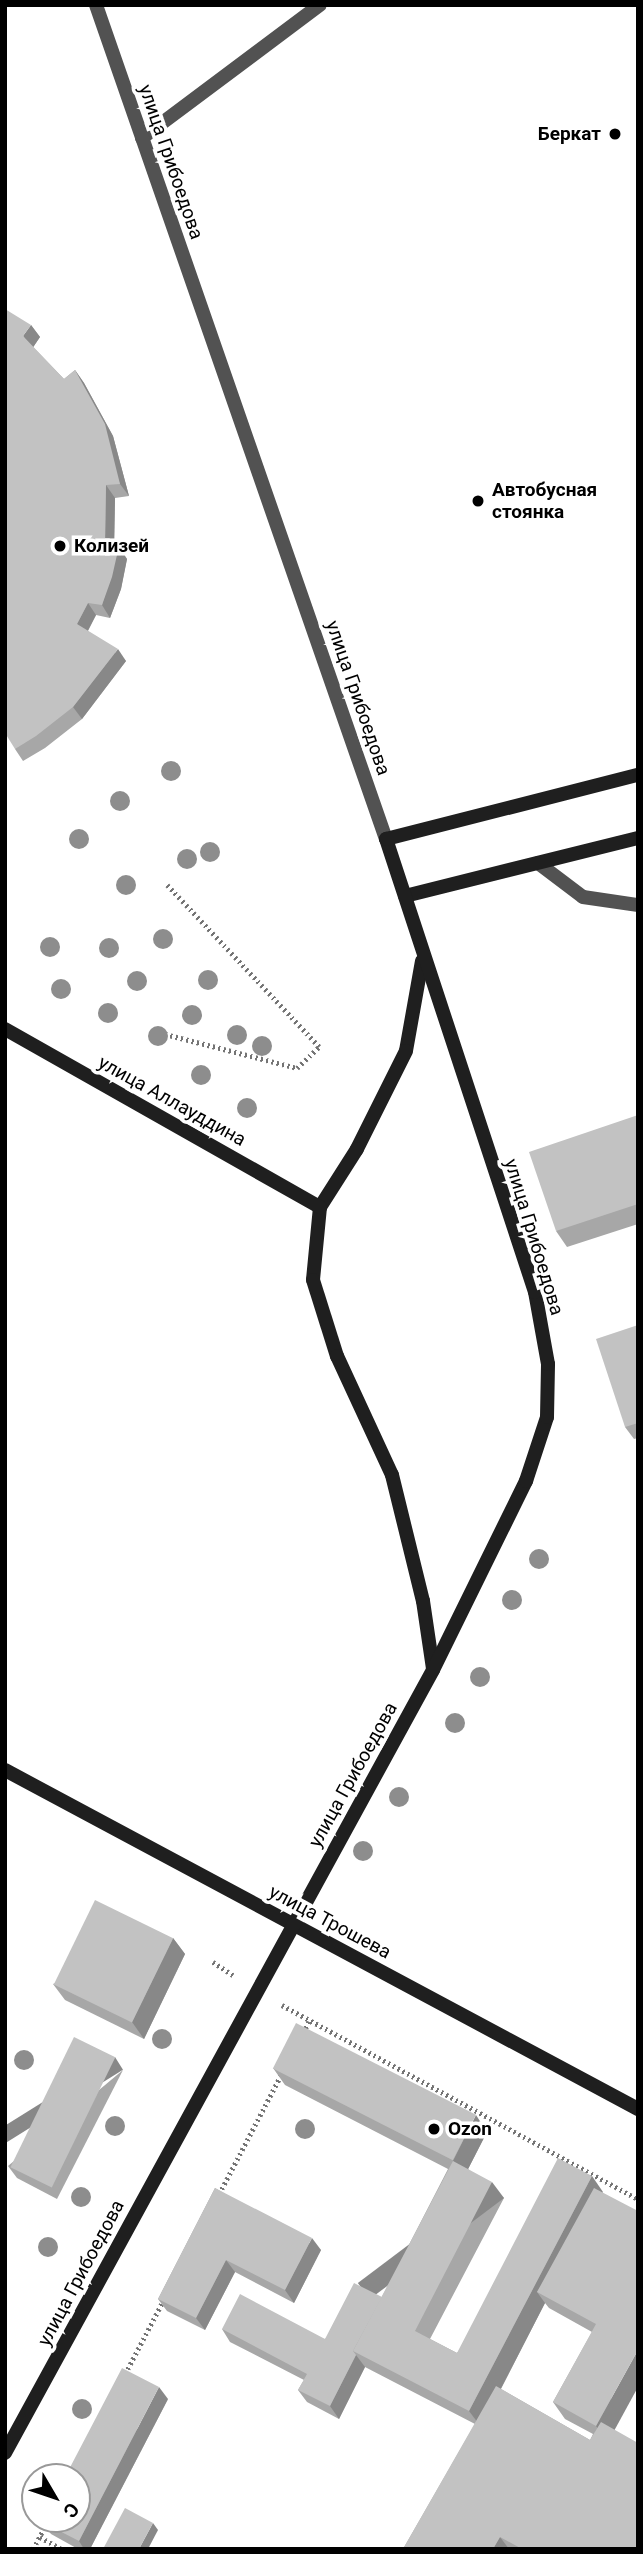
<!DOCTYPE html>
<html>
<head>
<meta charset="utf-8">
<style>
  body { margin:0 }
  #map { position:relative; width:643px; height:2554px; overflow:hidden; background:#fff; font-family:Roboto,sans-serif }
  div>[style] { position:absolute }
  .path>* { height:4.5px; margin-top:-2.25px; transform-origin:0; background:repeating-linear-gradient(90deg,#747474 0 2px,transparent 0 5.5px) }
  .lane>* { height:14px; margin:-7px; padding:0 7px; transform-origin:7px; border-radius:7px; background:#525252 }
  .street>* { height:14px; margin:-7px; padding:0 7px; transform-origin:7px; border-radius:7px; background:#525252 }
  .secondary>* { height:14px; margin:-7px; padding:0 7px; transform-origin:7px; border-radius:7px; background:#1f1f1f }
  .trees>* { width:20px; height:20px; margin:-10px; border-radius:50%; background:#8d8d8d }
  .wall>* { inset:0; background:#a7a7a7 }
  .shaded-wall>* { inset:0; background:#888; transform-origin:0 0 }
  .building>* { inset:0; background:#c2c2c2; transform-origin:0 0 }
  .dots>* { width:19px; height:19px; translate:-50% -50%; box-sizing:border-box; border:4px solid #fff; border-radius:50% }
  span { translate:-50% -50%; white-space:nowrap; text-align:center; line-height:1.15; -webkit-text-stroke:7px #fff; paint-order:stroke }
  .poi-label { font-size:19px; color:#000; font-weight:700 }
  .right { translate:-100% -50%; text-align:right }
  .left { translate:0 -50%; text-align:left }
  .street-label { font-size:19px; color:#000 }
  .frame { position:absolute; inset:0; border:7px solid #000; pointer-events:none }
  .north { position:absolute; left:21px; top:2463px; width:70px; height:70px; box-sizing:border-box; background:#fff; border:2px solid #999; border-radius:50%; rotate:129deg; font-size:19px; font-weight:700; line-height:28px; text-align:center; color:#000 }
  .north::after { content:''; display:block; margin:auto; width:24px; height:32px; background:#000; clip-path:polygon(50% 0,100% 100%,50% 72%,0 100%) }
</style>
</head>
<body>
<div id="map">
  <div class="path">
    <i style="left:165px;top:1034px;width:136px;rotate:14.4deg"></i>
    <i style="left:297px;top:1068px;width:30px;rotate:-44deg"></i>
    <i style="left:319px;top:1047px;width:222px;rotate:-133.2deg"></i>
    <i style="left:213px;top:1962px;width:24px;rotate:33deg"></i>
    <i style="left:282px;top:2005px;width:405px;rotate:28.6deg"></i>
    <i style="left:303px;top:2033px;width:13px;rotate:-63deg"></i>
    <i style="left:219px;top:2194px;width:134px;rotate:-62.5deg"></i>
    <i style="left:125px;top:2374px;width:82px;rotate:-62.5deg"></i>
    <i style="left:40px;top:2537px;width:25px;rotate:29deg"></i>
    <i style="left:33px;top:2549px;width:34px;rotate:-62deg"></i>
  </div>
  <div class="lane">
    <i style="left:142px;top:138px;width:222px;rotate:-36.8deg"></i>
    <i style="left:538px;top:863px;width:56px;rotate:37.1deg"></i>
    <i style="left:583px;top:897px;width:56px;rotate:8.3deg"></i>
  </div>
  <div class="street">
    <i style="left:96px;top:5px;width:883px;rotate:70.83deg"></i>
  </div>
  <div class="secondary">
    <i style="left:405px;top:896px;width:240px;rotate:-14deg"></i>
    <i style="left:422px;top:961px;width:91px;rotate:100.1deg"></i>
    <i style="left:406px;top:1051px;width:110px;rotate:116.6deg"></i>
    <i style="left:357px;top:1149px;width:69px;rotate:122.5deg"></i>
    <i style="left:320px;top:1207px;width:73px;rotate:95.5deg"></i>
    <i style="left:313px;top:1280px;width:80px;rotate:72.5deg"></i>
    <i style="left:337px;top:1356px;width:131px;rotate:65.2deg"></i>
    <i style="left:392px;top:1475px;width:130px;rotate:76.2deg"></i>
    <i style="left:423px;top:1601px;width:69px;rotate:81.6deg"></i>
    <i style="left:5px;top:1029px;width:362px;rotate:29.5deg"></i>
    <i style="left:5px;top:1770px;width:718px;rotate:28.17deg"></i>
    <i style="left:5px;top:2453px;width:892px;rotate:-61.34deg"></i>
    <i style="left:433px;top:1670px;width:211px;rotate:-63.8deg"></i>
    <i style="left:526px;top:1481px;width:67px;rotate:-71.8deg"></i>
    <i style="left:547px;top:1417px;width:53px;rotate:-88.9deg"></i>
    <i style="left:548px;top:1364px;width:73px;rotate:-100.2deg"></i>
    <i style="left:535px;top:1292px;width:477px;rotate:-108.2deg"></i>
    <i style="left:386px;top:839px;width:260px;rotate:-14.3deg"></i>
  </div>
  <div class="trees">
    <i style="left:171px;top:771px"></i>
    <i style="left:120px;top:801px"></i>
    <i style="left:79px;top:839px"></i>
    <i style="left:210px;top:852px"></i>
    <i style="left:187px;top:859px"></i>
    <i style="left:126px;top:885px"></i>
    <i style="left:163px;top:939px"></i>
    <i style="left:50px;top:947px"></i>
    <i style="left:109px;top:948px"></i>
    <i style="left:208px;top:980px"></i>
    <i style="left:137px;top:981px"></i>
    <i style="left:61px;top:989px"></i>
    <i style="left:108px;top:1013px"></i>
    <i style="left:192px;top:1015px"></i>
    <i style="left:237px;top:1035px"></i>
    <i style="left:158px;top:1036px"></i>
    <i style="left:262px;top:1046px"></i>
    <i style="left:201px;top:1075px"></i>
    <i style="left:247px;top:1108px"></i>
    <i style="left:539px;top:1559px"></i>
    <i style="left:512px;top:1600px"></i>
    <i style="left:480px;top:1677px"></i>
    <i style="left:455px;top:1723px"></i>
    <i style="left:399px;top:1797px"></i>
    <i style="left:363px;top:1851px"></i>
    <i style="left:162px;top:2039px"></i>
    <i style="left:24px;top:2060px"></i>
    <i style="left:115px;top:2126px"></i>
    <i style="left:305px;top:2129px"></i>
    <i style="left:81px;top:2197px"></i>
    <i style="left:48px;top:2247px"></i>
    <i style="left:82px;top:2409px"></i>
  </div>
  <div class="wall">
    <i style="clip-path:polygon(31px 325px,40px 337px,33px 347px,64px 379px,75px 370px,84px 383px,113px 436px,129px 496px,115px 498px,114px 545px,127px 559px,121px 589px,110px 618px,96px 615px,88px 631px,126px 661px,82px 719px,45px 748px,23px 761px,15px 749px)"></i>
    <i style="clip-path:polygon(638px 1115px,638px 1224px,567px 1247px,556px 1231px)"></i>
    <i style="clip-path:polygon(638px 1325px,638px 1438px,634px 1439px,625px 1427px)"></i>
    <i style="clip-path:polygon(173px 1938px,185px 1954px,144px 2039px,65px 2000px,53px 1984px)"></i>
    <i style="clip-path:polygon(evenodd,273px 2068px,487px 2132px,468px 2169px,504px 2198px,430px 2339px,457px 2353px,592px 2176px,614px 2430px,638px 2549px,403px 2549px,475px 2424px,365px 2367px,339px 2419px,307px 2402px,298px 2390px,304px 2380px,230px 2342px,222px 2329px,325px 2339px,382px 2297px,448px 2169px,285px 2085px,273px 2068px,545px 2303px,549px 2308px,592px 2332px,553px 2402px,565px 2419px,593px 2434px,590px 2440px,501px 2389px,545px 2303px)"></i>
    <i style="clip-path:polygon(123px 2070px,57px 2199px,17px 2178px,8px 2166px)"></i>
    <i style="clip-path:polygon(215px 2188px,321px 2250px,294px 2303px,235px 2272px,205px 2330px,167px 2311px,158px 2299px)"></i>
    <i style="clip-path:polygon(168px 2399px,90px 2549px,78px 2549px,51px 2534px,42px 2522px)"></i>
  </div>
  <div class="shaded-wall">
    <i style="clip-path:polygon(31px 325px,40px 337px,32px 349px,23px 336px)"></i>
    <i style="clip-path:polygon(75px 370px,84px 383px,113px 436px,129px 496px,120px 484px)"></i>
    <i style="clip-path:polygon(106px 485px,115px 498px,114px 556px,105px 544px)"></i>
    <i style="clip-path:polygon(119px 546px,127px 559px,121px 589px,110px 618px,102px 605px)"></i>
    <i style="clip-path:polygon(88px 603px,96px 615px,85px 636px,77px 624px)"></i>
    <i style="clip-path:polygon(118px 649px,126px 661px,82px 719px,73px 707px)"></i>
    <i style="clip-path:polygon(173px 1938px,185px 1954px,144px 2039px,132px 2022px)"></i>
    <i style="left:115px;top:2057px;width:15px;height:146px;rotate:58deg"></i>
    <i style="clip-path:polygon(476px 2115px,487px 2132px,464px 2177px,453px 2161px)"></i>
    <i style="clip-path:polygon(592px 2176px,603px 2192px,537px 2292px,545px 2303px,481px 2427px,469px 2411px)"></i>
    <i style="left:492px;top:2182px;width:20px;height:168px;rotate:53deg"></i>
    <i style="clip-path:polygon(312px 2238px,321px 2250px,294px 2303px,285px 2290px)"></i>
    <i style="clip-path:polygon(226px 2260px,235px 2272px,205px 2330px,196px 2318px)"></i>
    <i style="clip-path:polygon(638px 2350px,638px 2387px,608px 2442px,596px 2426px)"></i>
    <i style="clip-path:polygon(356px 2355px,365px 2367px,339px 2419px,330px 2406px)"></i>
    <i style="clip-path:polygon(159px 2387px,168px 2399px,90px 2549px,84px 2549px,79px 2541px)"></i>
    <i style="clip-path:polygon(153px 2523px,158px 2530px,148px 2549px,139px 2549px)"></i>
    <i style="clip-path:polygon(500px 2537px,509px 2549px,493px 2549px)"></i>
  </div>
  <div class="building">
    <i style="clip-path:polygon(5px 309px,31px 325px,23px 336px,64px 379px,75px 370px,105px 424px,120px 484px,106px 485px,105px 544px,119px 546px,112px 577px,102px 605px,88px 603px,77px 624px,118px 649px,73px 707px,36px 736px,15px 749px,5px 733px)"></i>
    <i style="clip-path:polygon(638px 1115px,638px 1204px,556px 1231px,529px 1152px)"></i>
    <i style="clip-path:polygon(638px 1325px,638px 1423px,625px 1427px,596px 1339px)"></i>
    <i style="left:95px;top:1900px;width:87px;height:94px;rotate:26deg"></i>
    <i style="left:296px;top:2023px;width:202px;height:51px;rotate:27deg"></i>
    <i style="left:74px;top:2037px;width:46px;height:145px;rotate:26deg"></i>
    <i style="clip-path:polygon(558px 2158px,592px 2176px,469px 2411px,353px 2351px,453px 2161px,492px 2182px,415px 2331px,457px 2353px)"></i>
    <i style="clip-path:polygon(215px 2188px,312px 2238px,285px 2290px,226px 2260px,196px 2318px,158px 2299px)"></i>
    <i style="clip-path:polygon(594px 2188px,638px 2211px,638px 2350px,596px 2426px,553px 2402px,596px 2324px,537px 2292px)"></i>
    <i style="clip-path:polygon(354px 2283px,382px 2297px,353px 2351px,356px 2355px,330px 2406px,298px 2390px,307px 2374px,222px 2329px,240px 2294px,325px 2339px)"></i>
    <i style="clip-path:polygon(122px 2368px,159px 2387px,79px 2541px,42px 2522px,44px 2519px,77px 2519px,77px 2477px,65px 2477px)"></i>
    <i style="clip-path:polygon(496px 2386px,590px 2440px,601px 2422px,638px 2443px,638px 2475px,636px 2479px,638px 2480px,638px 2549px,522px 2549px,500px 2537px,493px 2549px,403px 2549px)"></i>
    <i style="clip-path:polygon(125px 2508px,153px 2523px,139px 2549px,103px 2549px)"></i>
  </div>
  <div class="dots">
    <i style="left:615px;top:134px;background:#000"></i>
    <i style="left:478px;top:501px;background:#000"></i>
    <i style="left:60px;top:546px;background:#000"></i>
    <i style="left:434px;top:2129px;background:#000"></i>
  </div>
  <div class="poi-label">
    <span class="right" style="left:601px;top:134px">Беркат</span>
    <span class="left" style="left:492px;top:501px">Автобусная<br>стоянка</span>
    <span class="left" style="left:74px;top:546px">Колизей</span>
    <span class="left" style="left:448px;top:2129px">Ozon</span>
  </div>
  <div class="street-label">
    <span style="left:171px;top:162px;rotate:71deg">улица Грибоедова</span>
    <span style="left:358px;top:698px;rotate:71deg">улица Грибоедова</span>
    <span style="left:172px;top:1101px;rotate:29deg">улица Аллауддина</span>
    <span style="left:534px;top:1237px;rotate:73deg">улица Грибоедова</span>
    <span style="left:353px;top:1775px;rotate:-61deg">улица Грибоедова</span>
    <span style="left:330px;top:1922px;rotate:28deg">улица Трошева</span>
    <span style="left:81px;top:2273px;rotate:-62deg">улица Грибоедова</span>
  </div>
  <div class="frame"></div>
  <div class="north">С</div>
</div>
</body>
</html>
